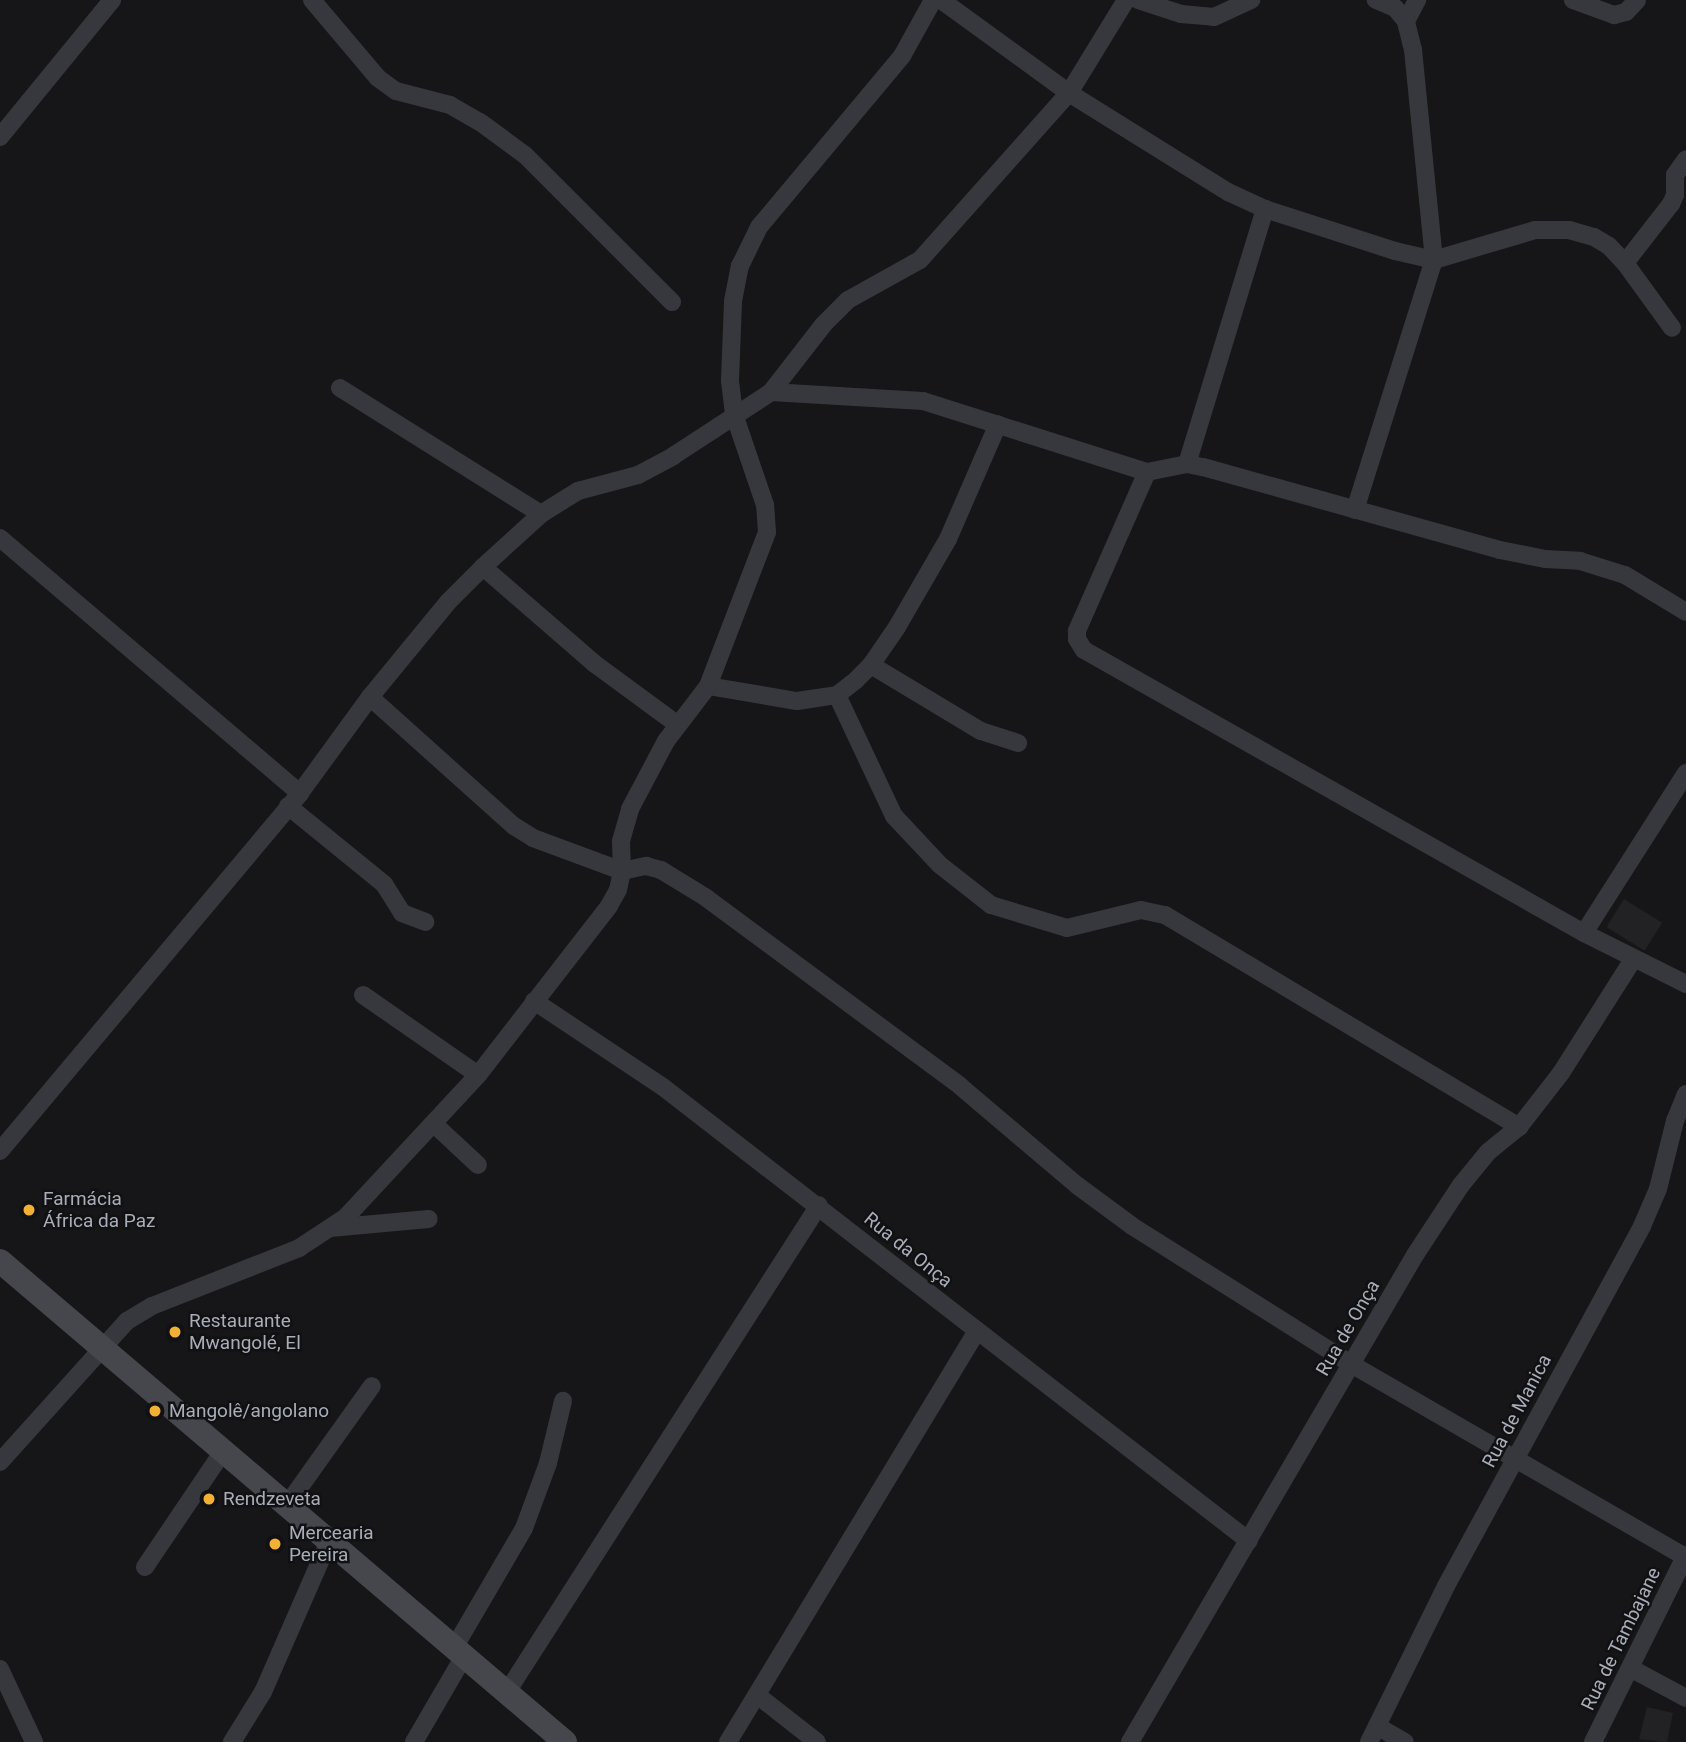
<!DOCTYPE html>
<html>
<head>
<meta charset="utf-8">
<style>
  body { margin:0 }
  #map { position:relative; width:1686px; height:1742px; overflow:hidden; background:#161618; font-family:Roboto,sans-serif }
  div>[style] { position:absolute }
  .built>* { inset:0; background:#222225; transform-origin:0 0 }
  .minor>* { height:18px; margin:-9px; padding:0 9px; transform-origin:9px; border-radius:9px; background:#37383d }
  .secondary>* { height:24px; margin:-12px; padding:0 12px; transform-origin:12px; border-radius:12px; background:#45474d }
  .dots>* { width:19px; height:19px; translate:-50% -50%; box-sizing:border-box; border:4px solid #111113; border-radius:50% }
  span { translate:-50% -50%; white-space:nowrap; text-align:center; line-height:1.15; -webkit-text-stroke:5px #111113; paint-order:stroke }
  .poi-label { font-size:19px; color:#a8adb8 }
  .left { translate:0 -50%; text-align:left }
  .street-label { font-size:19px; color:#a8adb8 }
</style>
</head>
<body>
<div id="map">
  <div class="built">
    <i style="left:1624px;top:899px;width:45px;height:33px;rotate:32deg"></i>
    <i style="clip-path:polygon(1647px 1707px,1673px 1713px,1667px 1742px,1639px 1739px)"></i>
  </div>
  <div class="minor">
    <i style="left:312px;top:0;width:102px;rotate:49.8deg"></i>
    <i style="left:378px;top:78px;width:22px;rotate:36deg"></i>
    <i style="left:396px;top:91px;width:56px;rotate:14.5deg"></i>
    <i style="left:450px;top:105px;width:34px;rotate:30deg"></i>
    <i style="left:480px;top:122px;width:56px;rotate:36.3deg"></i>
    <i style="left:525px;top:155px;width:208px;rotate:45deg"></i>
    <i style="left:941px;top:0;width:158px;rotate:36deg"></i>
    <i style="left:1069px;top:93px;width:187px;rotate:31.9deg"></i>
    <i style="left:1228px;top:192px;width:41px;rotate:24.7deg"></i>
    <i style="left:1265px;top:209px;width:137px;rotate:17.9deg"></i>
    <i style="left:1395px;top:251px;width:40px;rotate:13deg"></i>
    <i style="left:1434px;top:260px;width:105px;rotate:-16.5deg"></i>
    <i style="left:1535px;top:230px;width:34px"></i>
    <i style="left:1569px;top:230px;width:26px;rotate:16deg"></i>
    <i style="left:1594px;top:237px;width:17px;rotate:31deg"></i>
    <i style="left:1609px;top:246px;width:23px;rotate:47deg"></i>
    <i style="left:1625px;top:263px;width:80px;rotate:54.1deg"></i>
    <i style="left:1138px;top:0;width:45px;rotate:18deg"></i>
    <i style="left:1181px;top:14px;width:33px;rotate:5deg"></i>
    <i style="left:1214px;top:17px;width:41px;rotate:-24.7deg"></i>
    <i style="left:1573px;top:0;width:44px;rotate:20.1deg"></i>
    <i style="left:1614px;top:15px;width:12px;rotate:-14deg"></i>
    <i style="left:1626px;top:12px;width:16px;rotate:-47deg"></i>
    <i style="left:1406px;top:21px;width:24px;rotate:-62deg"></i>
    <i style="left:0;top:137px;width:177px;rotate:-50.7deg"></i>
    <i style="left:1625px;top:263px;width:75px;rotate:-52.1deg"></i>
    <i style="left:1671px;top:204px;width:10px;rotate:-66deg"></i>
    <i style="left:1675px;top:195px;width:20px;rotate:-90deg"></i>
    <i style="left:1675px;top:175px;width:19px;rotate:-55deg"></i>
    <i style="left:340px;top:388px;width:237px;rotate:32.1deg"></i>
    <i style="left:771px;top:392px;width:152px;rotate:3.4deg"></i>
    <i style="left:923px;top:401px;width:235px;rotate:17.6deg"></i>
    <i style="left:1147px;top:472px;width:41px;rotate:-11.3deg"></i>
    <i style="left:1187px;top:464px;width:16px;rotate:11deg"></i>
    <i style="left:1203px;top:467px;width:308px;rotate:15.6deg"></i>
    <i style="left:1500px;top:550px;width:46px;rotate:11.3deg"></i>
    <i style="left:1545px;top:559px;width:35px;rotate:3deg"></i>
    <i style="left:1580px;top:561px;width:47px;rotate:17.3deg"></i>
    <i style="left:1625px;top:575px;width:71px;rotate:31.2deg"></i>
    <i style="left:1187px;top:464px;width:267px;rotate:-73deg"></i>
    <i style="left:1147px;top:472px;width:174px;rotate:113.8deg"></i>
    <i style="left:1077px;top:631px;width:8px;rotate:90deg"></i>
    <i style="left:1077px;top:639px;width:13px;rotate:58deg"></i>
    <i style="left:1084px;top:650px;width:575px;rotate:29.51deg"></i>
    <i style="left:1584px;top:933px;width:190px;rotate:-57.5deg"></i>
    <i style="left:1355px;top:510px;width:262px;rotate:-72.5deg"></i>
    <i style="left:1434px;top:260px;width:211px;rotate:-95.7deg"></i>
    <i style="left:1413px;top:50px;width:30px;rotate:-104deg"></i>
    <i style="left:1406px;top:21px;width:17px;rotate:-130deg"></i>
    <i style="left:1395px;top:8px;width:21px;rotate:-157deg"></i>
    <i style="left:0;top:538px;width:394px;rotate:40.4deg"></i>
    <i style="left:483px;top:567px;width:148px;rotate:40.9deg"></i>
    <i style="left:595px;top:664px;width:103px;rotate:36.3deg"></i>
    <i style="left:871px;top:665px;width:128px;rotate:31deg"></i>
    <i style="left:981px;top:731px;width:39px;rotate:18deg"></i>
    <i style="left:708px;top:686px;width:90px;rotate:9.6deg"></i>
    <i style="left:797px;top:701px;width:40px;rotate:-8.5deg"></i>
    <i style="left:837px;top:695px;width:24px;rotate:-38deg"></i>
    <i style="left:856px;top:680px;width:21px;rotate:-45deg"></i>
    <i style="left:871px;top:665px;width:46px;rotate:-55.6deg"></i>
    <i style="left:897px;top:627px;width:102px;rotate:-59.9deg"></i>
    <i style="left:948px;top:539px;width:125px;rotate:-66.5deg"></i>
    <i style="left:837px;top:695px;width:134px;rotate:64.8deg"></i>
    <i style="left:894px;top:816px;width:67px;rotate:46.8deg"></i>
    <i style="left:940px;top:865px;width:65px;rotate:38.1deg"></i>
    <i style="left:991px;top:905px;width:79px;rotate:16.8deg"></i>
    <i style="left:1067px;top:928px;width:76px;rotate:-13.7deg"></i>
    <i style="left:1141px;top:910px;width:25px;rotate:12deg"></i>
    <i style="left:1165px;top:915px;width:413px;rotate:30.9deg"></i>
    <i style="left:370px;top:697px;width:193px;rotate:41.9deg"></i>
    <i style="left:514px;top:826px;width:22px;rotate:32deg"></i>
    <i style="left:533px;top:838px;width:95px;rotate:20.3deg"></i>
    <i style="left:622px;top:871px;width:25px;rotate:-12deg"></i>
    <i style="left:646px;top:866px;width:16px;rotate:15deg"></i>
    <i style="left:661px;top:870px;width:52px;rotate:31.5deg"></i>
    <i style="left:705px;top:897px;width:317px;rotate:36.5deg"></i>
    <i style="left:960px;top:1086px;width:155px;rotate:40.3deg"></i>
    <i style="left:1078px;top:1186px;width:67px;rotate:36.5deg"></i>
    <i style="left:1132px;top:1226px;width:259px;rotate:32.2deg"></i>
    <i style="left:1351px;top:1364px;width:386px;rotate:30deg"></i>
    <i style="left:288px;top:806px;width:124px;rotate:39.1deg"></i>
    <i style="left:384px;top:884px;width:34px;rotate:58deg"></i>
    <i style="left:402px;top:913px;width:25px;rotate:21deg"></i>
    <i style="left:1584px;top:933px;width:114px;rotate:26.6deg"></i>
    <i style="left:363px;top:995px;width:140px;rotate:34.8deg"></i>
    <i style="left:534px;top:1001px;width:155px;rotate:33.7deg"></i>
    <i style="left:663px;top:1087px;width:741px;rotate:37.77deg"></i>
    <i style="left:434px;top:1124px;width:60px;rotate:43deg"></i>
    <i style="left:0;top:1151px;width:467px;rotate:-50deg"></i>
    <i style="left:300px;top:793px;width:119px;rotate:-53.9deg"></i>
    <i style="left:370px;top:697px;width:123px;rotate:-50.6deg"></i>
    <i style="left:448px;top:602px;width:49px;rotate:-45deg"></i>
    <i style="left:483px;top:567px;width:79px;rotate:-42.4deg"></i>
    <i style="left:541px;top:514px;width:44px;rotate:-31.9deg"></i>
    <i style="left:578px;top:491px;width:62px;rotate:-14.9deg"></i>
    <i style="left:638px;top:475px;width:40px;rotate:-28deg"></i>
    <i style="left:673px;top:456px;width:117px;rotate:-33.1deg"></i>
    <i style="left:771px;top:392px;width:86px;rotate:-52.1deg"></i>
    <i style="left:824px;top:324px;width:34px;rotate:-45deg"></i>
    <i style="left:848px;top:300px;width:82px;rotate:-29.1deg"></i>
    <i style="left:920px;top:260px;width:224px;rotate:-48.3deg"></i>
    <i style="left:1069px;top:93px;width:109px;rotate:-58.5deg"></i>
    <i style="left:330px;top:1228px;width:99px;rotate:-5.2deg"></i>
    <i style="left:0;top:1462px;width:190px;rotate:-48deg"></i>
    <i style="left:127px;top:1321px;width:29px;rotate:-31deg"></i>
    <i style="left:152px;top:1306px;width:158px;rotate:-21.5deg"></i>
    <i style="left:299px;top:1248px;width:56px;rotate:-33.4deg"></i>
    <i style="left:346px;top:1217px;width:194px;rotate:-47.1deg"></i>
    <i style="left:478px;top:1075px;width:214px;rotate:-52.2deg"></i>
    <i style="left:609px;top:906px;width:18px;rotate:-61deg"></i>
    <i style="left:618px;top:890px;width:19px;rotate:-78deg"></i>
    <i style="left:622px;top:871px;width:30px;rotate:-92deg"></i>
    <i style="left:621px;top:841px;width:33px;rotate:-74deg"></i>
    <i style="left:630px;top:809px;width:77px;rotate:-62.1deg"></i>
    <i style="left:666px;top:741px;width:69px;rotate:-52.6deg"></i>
    <i style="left:708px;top:686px;width:165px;rotate:-69deg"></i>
    <i style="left:767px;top:532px;width:27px;rotate:-94deg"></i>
    <i style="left:765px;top:505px;width:96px;rotate:-108.8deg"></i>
    <i style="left:734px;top:414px;width:34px;rotate:-97deg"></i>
    <i style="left:730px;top:380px;width:79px;rotate:-87.8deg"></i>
    <i style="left:733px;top:301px;width:36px;rotate:-79deg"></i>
    <i style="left:740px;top:266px;width:43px;rotate:-64deg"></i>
    <i style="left:759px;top:227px;width:223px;rotate:-50.1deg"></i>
    <i style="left:902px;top:56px;width:64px;rotate:-61deg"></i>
    <i style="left:287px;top:1505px;width:146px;rotate:-54.5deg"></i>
    <i style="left:145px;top:1567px;width:141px;rotate:-56deg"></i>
    <i style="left:454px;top:1648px;width:139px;rotate:-59.7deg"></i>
    <i style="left:524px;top:1528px;width:69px;rotate:-69.7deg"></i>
    <i style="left:548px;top:1463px;width:64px;rotate:-76.4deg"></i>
    <i style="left:0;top:1669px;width:81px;rotate:65deg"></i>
    <i style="left:1632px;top:1669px;width:61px;rotate:28.2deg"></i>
    <i style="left:507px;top:1692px;width:578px;rotate:-57.35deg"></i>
    <i style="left:757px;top:1695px;width:76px;rotate:38.1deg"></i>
    <i style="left:1377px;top:1726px;width:32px;rotate:30deg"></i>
    <i style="left:232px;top:1742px;width:59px;rotate:-58.2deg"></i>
    <i style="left:263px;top:1692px;width:165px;rotate:-66.4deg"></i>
    <i style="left:414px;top:1742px;width:99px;rotate:-59.8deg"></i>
    <i style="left:728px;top:1742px;width:479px;rotate:-58.8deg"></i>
    <i style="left:1130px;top:1742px;width:564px;rotate:-59.66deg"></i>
    <i style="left:1415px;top:1255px;width:84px;rotate:-56.7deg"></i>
    <i style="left:1461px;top:1185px;width:43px;rotate:-50.7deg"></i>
    <i style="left:1488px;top:1152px;width:40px;rotate:-39deg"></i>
    <i style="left:1519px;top:1127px;width:68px;rotate:-52.1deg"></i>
    <i style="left:1561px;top:1073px;width:136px;rotate:-57.6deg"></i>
    <i style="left:1369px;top:1742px;width:174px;rotate:-63.7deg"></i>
    <i style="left:1446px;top:1586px;width:410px;rotate:-61.4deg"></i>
    <i style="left:1642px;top:1226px;width:40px;rotate:-66.6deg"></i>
    <i style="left:1658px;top:1189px;width:70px;rotate:-76deg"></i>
    <i style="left:1675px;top:1121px;width:29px;rotate:-68deg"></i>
    <i style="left:1593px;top:1742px;width:209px;rotate:-63.6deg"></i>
  </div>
  <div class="secondary">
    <i style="left:0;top:1261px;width:742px;rotate:40.41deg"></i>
  </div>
  <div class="dots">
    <i style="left:29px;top:1210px;background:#f2b134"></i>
    <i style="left:175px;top:1332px;background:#f2b134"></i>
    <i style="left:155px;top:1411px;background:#f2b134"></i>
    <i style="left:209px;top:1499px;background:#f2b134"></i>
    <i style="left:275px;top:1544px;background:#f2b134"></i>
  </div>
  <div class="poi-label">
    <span class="left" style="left:43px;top:1210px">Farmácia<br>África da Paz</span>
    <span class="left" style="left:189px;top:1332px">Restaurante<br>Mwangolé, El</span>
    <span class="left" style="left:169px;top:1411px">Mangolê/angolano</span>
    <span class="left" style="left:223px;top:1499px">Rendzeveta</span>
    <span class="left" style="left:289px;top:1544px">Mercearia<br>Pereira</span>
  </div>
  <div class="street-label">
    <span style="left:908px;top:1250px;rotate:39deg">Rua da Onça</span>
    <span style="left:1348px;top:1328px;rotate:-60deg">Rua de Onça</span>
    <span style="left:1517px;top:1411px;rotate:-62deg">Rua de Manica</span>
    <span style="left:1621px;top:1639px;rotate:-64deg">Rua de Tambajane</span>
  </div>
</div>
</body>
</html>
